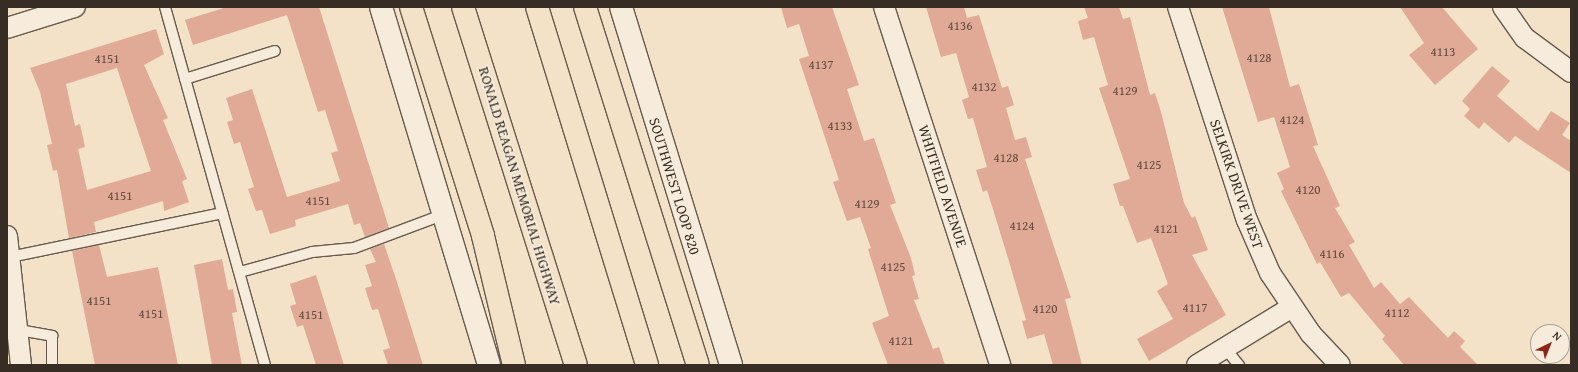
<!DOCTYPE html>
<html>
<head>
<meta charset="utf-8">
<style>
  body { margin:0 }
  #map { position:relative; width:1578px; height:372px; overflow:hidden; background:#f3e1c8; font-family:"Gentium Book Plus",serif }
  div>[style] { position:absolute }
  .building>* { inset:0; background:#e1aa96 }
  .roads { filter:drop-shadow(1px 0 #665a4d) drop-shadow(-1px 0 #665a4d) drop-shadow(0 1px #665a4d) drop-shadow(0 -1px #665a4d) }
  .service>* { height:10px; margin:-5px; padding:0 5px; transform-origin:5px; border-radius:5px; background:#f7ecdb }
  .minor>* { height:20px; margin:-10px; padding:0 10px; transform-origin:10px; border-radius:10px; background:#f7ecdb }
  .secondary>* { height:22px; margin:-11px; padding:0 11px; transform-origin:11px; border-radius:11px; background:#f7ecdb }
  .motorway>* { height:22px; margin:-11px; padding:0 11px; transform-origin:11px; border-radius:11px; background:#f3e1c8 }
  span { translate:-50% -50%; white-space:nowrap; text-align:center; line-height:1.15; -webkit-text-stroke:3px #f7ecdb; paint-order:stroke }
  .number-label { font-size:13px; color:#624c40 }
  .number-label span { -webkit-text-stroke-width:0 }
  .street-label { font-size:15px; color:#372d24 }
  .frame { position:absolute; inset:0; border:8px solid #372d24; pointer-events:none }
  .north { position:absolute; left:1530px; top:324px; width:40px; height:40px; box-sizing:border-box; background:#f7ecdb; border:1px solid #aaa092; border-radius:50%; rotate:43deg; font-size:11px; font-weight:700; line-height:16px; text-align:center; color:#372d24 }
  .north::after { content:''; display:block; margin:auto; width:14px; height:18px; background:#8f2418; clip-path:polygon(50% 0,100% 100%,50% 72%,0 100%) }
</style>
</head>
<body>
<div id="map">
  <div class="building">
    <i style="clip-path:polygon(227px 7px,319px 7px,389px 228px,365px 237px,360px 223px,354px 225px,348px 204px,295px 220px,296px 226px,270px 234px,262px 210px,256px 211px,248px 189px,254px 187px,240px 142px,234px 144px,227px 122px,233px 120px,226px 98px,252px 89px,287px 197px,340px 181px,331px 153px,338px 151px,325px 110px,318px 112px,287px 15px,193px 45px,185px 20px)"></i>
    <i style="clip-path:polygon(781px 7px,832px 7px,859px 85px,847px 89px,864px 141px,874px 138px,896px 203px,890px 205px,911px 258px,915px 275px,912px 276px,919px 299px,914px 300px,933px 349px,939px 347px,945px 365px,888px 365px,872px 323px,889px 316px,868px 249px,871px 248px,860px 217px,847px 221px,833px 182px,839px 180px,799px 59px,809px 56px,799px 24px,787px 28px)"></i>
    <i style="clip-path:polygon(926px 7px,964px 7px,967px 18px,979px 15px,1002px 88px,1008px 86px,1014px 105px,1006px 108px,1015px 140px,1026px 137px,1032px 157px,1025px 159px,1071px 298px,1065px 299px,1082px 365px,1053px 365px,1044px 334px,1027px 339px,1022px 321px,1026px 320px,1008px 258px,987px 190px,983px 192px,976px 170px,987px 167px,973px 118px,968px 119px,962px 100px,969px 97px,956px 53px,941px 57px)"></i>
    <i style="clip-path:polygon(1084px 7px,1119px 7px,1123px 19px,1130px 17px,1150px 95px,1155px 93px,1161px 112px,1184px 203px,1192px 218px,1195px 216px,1208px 250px,1192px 255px,1226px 315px,1149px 361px,1137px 339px,1173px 319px,1157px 291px,1168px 284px,1151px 238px,1137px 243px,1123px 206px,1120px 206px,1113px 184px,1130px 179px,1099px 88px,1108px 85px,1094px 37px,1083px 40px,1078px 21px,1088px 18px)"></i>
    <i style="clip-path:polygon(1222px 7px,1269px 7px,1290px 87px,1299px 84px,1318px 145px,1313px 146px,1340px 206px,1335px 208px,1355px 242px,1349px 245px,1374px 288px,1381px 282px,1400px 304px,1409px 297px,1448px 338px,1454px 331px,1465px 341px,1460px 347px,1478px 365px,1404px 365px,1382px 339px,1385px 336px,1349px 293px,1341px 297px,1320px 262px,1317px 264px,1281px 191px,1284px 189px,1277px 173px,1290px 167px,1274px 117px,1258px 122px)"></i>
    <i style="clip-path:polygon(1400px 7px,1442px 7px,1478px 49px,1435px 85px,1409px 55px,1424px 43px)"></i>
    <i style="clip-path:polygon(evenodd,156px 29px,164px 54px,144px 65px,168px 118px,163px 120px,187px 179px,182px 181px,189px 202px,164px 211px,163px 201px,94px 222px,96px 232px,69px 238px,57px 170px,53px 171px,47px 145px,52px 144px,40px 92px,30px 68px,156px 29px,117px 68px,151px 171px,87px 190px,78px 149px,85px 147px,80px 124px,75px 126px,66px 84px,117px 68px)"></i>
    <i style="clip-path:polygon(1492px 66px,1510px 81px,1497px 96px,1538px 131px,1551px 111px,1570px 123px,1562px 135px,1571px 141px,1571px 173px,1515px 136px,1509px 143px,1484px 122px,1479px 129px,1464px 116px,1470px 109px,1462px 101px)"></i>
    <i style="clip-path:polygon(384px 244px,396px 279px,423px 365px,388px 365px,383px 350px,390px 348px,378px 309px,372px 310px,365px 288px,372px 286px,365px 265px,376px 262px,370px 249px)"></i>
    <i style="clip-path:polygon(99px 245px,107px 277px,158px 267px,178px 365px,95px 365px,72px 251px)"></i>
    <i style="clip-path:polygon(222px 259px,228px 290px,233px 289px,237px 312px,232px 313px,242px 365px,212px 365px,194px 265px)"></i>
    <i style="clip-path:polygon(316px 275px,344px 365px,316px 365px,303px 325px,297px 327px,290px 306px,296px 304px,290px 284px)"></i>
  </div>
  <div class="roads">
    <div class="service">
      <i style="left:165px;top:7px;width:372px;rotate:74.4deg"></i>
      <i style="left:185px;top:79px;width:94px;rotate:-17.3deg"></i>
      <i style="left:10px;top:257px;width:217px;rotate:-11.7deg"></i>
      <i style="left:240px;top:272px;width:75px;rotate:-15.5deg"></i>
      <i style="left:312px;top:252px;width:42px;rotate:-5.4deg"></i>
      <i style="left:354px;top:248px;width:97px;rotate:-20.5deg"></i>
      <i style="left:19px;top:330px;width:34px;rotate:10deg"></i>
      <i style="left:52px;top:336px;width:29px;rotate:90deg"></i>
      <i style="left:1225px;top:348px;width:22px;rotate:51deg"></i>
    </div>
    <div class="minor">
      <i style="left:884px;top:7px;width:376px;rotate:72deg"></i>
      <i style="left:1178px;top:7px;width:224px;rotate:72.1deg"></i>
      <i style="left:1247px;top:220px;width:58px;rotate:66.5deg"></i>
      <i style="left:1270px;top:273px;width:73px;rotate:56.1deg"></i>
      <i style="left:1311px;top:334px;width:42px;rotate:46.9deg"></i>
      <i style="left:1503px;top:7px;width:38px;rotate:55deg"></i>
      <i style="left:1525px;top:38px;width:57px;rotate:36.5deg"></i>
      <i style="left:7px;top:28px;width:71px;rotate:-17.2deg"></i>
      <i style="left:7px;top:236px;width:130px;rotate:83.8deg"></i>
      <i style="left:1197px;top:365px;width:111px;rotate:-31.4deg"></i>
    </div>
    <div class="secondary">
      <i style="left:381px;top:7px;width:374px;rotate:73.2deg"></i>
      <i style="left:621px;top:7px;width:375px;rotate:72.9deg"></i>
    </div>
    <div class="motorway">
      <i style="left:411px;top:7px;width:240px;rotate:72.5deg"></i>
      <i style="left:483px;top:236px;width:133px;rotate:76.5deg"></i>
      <i style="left:463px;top:7px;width:375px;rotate:72.5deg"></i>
      <i style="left:537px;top:7px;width:375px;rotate:72.9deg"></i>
      <i style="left:585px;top:7px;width:375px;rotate:72.5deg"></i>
    </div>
  </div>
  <div class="number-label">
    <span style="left:960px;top:26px">4136</span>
    <span style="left:1443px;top:52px">4113</span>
    <span style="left:1259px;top:58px">4128</span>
    <span style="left:107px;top:59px">4151</span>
    <span style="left:821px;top:65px">4137</span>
    <span style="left:984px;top:87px">4132</span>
    <span style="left:1125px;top:91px">4129</span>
    <span style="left:1292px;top:120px">4124</span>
    <span style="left:840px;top:126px">4133</span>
    <span style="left:1006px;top:158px">4128</span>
    <span style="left:1149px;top:165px">4125</span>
    <span style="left:1308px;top:190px">4120</span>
    <span style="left:120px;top:196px">4151</span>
    <span style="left:318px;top:201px">4151</span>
    <span style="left:867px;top:204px">4129</span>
    <span style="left:1022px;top:226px">4124</span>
    <span style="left:1166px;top:229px">4121</span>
    <span style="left:1332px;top:254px">4116</span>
    <span style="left:893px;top:267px">4125</span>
    <span style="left:99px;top:301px">4151</span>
    <span style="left:1195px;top:308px">4117</span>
    <span style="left:1045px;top:309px">4120</span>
    <span style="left:1397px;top:313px">4112</span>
    <span style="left:151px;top:314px">4151</span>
    <span style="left:311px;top:315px">4151</span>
    <span style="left:901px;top:341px">4121</span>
  </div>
  <div class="street-label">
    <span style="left:1237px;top:184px;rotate:71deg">SELKIRK DRIVE WEST</span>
    <span style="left:520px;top:186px;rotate:73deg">RONALD REAGAN MEMORIAL HIGHWAY</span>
    <span style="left:675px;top:186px;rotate:73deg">SOUTHWEST LOOP 820</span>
    <span style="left:943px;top:186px;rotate:72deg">WHITFIELD AVENUE</span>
  </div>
  <div class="frame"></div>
  <div class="north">N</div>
</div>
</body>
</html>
